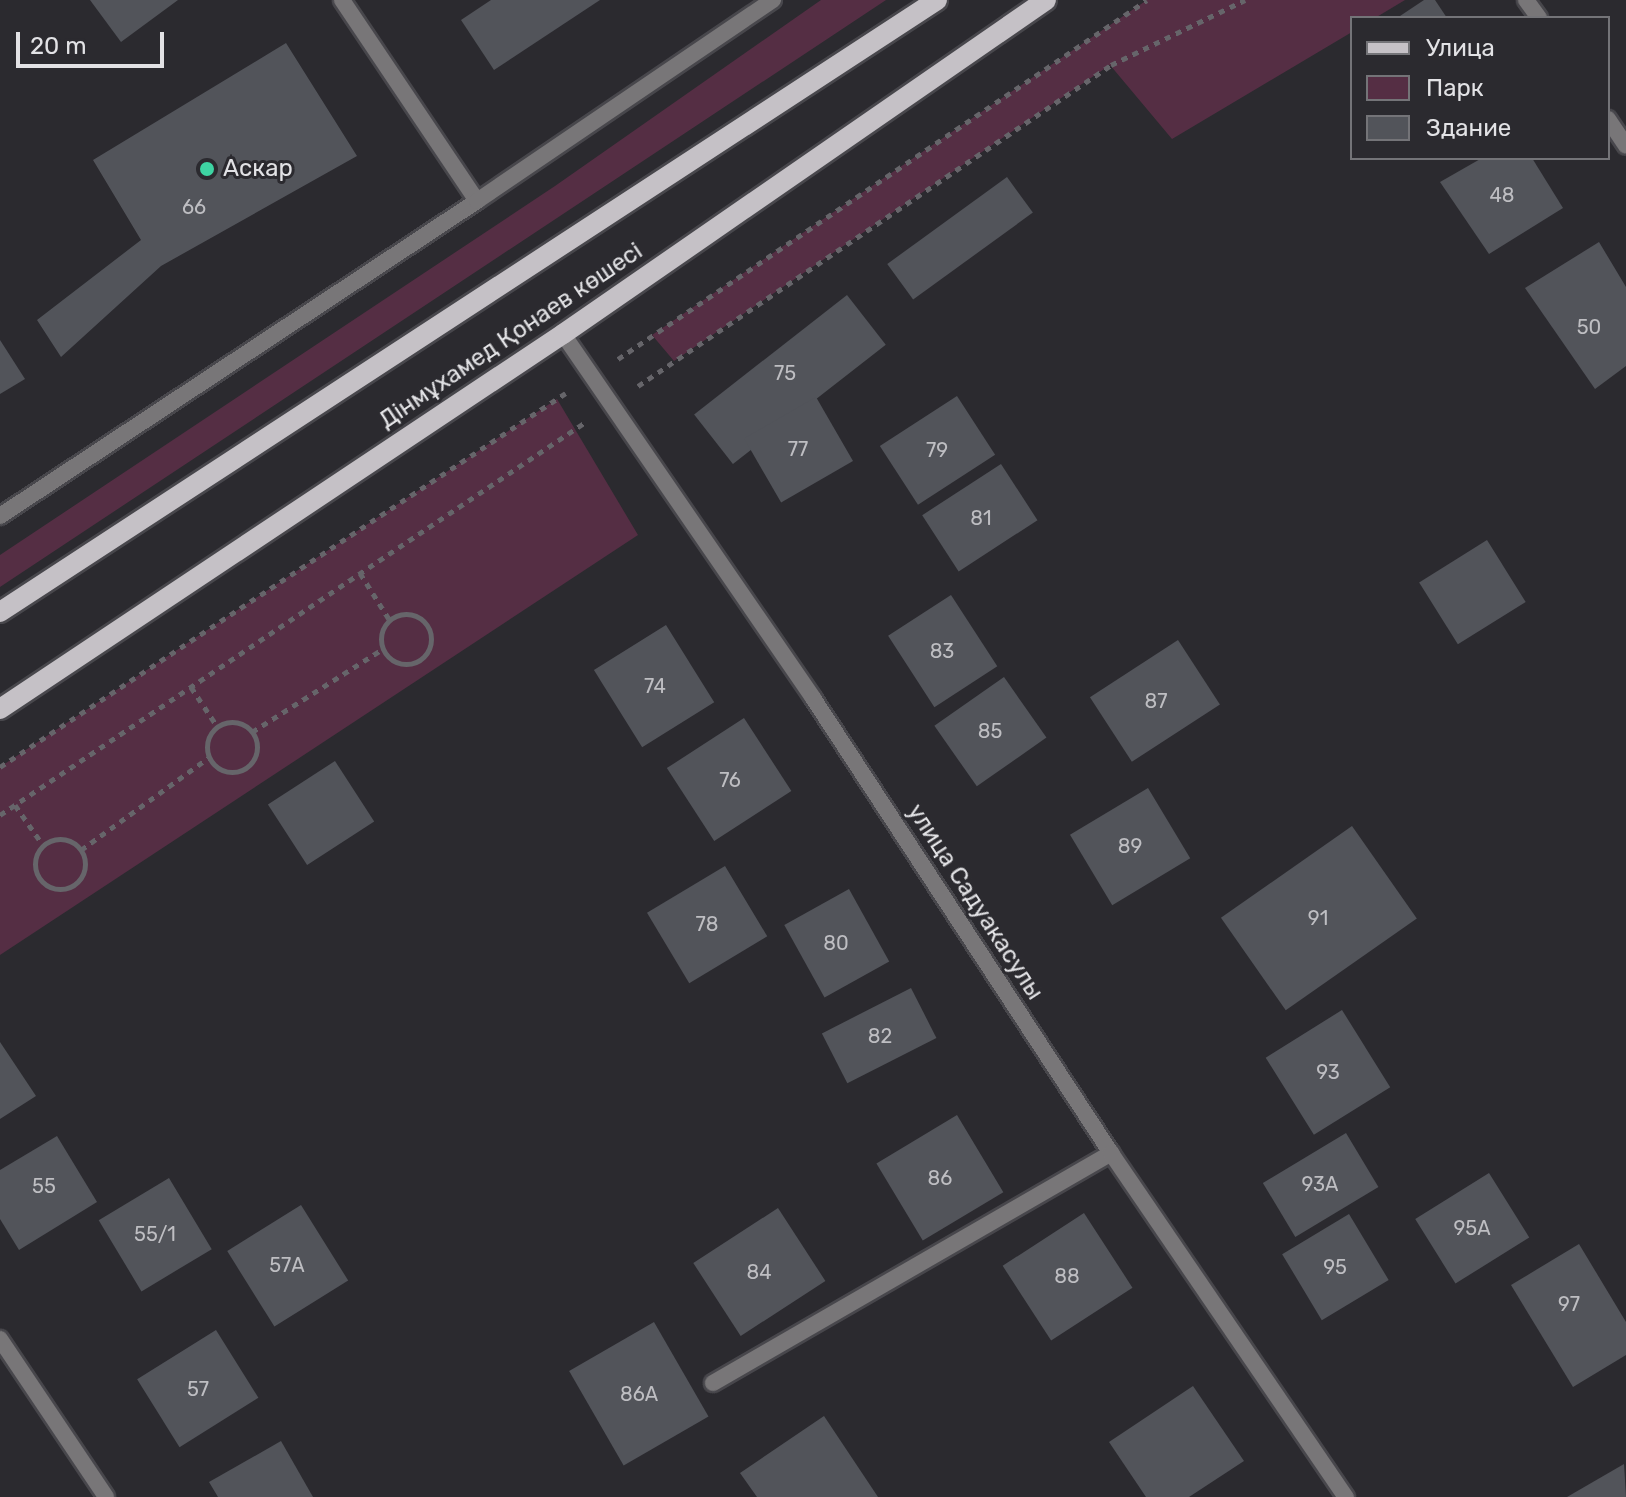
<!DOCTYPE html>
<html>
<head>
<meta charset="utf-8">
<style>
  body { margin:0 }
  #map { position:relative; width:1626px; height:1497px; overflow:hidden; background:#2b2a2f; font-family:Rubik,sans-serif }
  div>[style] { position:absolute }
  .green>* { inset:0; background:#552e44 }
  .building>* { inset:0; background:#52545a; transform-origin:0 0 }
  .path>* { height:5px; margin-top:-2.5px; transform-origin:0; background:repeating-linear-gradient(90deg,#66656a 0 6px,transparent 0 12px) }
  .path>.ring { margin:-2.5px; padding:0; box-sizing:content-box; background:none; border:5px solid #66656a; border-radius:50% }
  .roads { filter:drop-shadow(2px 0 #48474c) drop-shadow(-2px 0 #48474c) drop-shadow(0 2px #48474c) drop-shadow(0 -2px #48474c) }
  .lane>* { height:16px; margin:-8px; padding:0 8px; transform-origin:8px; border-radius:8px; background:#787678 }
  .street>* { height:16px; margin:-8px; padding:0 8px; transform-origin:8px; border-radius:8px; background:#787678 }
  .primary>* { height:20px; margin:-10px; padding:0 10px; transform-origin:10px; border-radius:10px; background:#c5c1c6 }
  .dots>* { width:22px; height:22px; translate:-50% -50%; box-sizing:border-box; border:4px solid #2b2a2f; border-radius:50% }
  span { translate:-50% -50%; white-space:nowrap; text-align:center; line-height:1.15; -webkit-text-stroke:6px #2b2a2f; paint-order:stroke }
  .number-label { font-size:20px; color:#bebec2 }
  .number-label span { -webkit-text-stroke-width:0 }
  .poi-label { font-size:24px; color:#e2e2e5 }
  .left { translate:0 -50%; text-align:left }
  .street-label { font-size:24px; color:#e2e2e5 }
  .legend { position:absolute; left:1350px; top:16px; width:260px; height:144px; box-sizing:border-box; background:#2b2a2f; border:2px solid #747478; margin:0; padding:10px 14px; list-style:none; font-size:24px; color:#e2e2e5 }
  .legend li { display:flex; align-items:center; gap:16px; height:40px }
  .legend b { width:40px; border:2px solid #747478 }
  .scale { position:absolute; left:16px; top:32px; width:148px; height:36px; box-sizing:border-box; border:4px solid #e2e2e5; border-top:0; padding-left:10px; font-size:24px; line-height:28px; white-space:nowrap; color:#e2e2e5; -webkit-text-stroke:6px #2b2a2f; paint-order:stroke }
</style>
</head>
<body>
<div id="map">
  <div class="green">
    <i style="clip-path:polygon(821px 0,886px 0,0 587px,0 555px,555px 186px)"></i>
    <i style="clip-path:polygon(1147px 0,1405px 0,1375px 18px,1352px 18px,1352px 32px,1172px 139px,1110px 65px,674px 361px,652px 335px)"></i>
    <i style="clip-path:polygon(557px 399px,638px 535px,0 955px,0 767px)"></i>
  </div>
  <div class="building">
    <i style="clip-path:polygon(90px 0,178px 0,121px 42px)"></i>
    <i style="clip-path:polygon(491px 0,600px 0,494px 70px,461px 20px)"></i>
    <i style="clip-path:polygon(1424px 0,1435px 0,1447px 18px,1397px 18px)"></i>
    <i style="clip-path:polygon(286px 43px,357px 156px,161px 266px,61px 357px,37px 320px,141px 240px,93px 160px)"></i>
    <i style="clip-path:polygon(1482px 158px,1532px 158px,1563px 208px,1489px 254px,1440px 182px)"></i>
    <i style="left:1007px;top:177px;width:44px;height:148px;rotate:54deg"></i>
    <i style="clip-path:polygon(1599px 242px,1626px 287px,1626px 366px,1595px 389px,1525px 288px)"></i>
    <i style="left:847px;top:295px;width:63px;height:194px;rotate:52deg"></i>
    <i style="clip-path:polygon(0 340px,25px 379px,0 394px)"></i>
    <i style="left:957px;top:396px;width:70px;height:92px;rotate:57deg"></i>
    <i style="left:816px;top:397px;width:74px;height:83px;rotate:60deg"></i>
    <i style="left:1001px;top:464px;width:67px;height:94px;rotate:57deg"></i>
    <i style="left:1487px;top:540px;width:73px;height:80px;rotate:58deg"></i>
    <i style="left:951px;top:595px;width:85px;height:75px;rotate:57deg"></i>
    <i style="left:666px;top:625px;width:91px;height:85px;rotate:58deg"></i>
    <i style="left:1178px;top:640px;width:77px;height:105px;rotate:57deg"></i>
    <i style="left:1004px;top:677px;width:74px;height:85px;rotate:55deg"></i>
    <i style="left:744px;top:718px;width:87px;height:92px;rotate:57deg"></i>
    <i style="left:335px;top:761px;width:72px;height:80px;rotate:57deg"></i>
    <i style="left:1148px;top:788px;width:82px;height:91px;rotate:59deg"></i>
    <i style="left:1352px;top:826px;width:113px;height:160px;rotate:55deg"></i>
    <i style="left:725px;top:866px;width:82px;height:91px;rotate:59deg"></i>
    <i style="left:849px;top:889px;width:83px;height:74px;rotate:61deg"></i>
    <i style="left:911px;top:988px;width:56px;height:100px;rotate:63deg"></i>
    <i style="left:1342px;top:1010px;width:91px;height:90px;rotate:58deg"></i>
    <i style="clip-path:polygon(0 1042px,36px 1096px,0 1119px)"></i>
    <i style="left:957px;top:1115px;width:90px;height:94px;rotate:59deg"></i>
    <i style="left:1346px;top:1133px;width:63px;height:97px;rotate:59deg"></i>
    <i style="clip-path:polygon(57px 1136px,97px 1202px,19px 1250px,0 1219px,0 1170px)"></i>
    <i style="left:1489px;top:1173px;width:76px;height:87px;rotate:58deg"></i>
    <i style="left:169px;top:1178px;width:83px;height:82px;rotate:59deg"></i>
    <i style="left:301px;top:1205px;width:89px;height:87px;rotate:58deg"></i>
    <i style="left:778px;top:1208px;width:87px;height:101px;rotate:57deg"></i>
    <i style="left:1084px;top:1213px;width:89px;height:97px;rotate:57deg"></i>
    <i style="left:1349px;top:1214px;width:77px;height:78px;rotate:59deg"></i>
    <i style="clip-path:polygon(1579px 1244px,1626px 1322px,1626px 1355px,1573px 1387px,1511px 1285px)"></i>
    <i style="left:654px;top:1322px;width:109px;height:98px;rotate:60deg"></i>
    <i style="left:216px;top:1330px;width:80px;height:93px;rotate:58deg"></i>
    <i style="clip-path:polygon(1193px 1386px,1244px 1461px,1189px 1497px,1146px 1497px,1109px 1442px)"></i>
    <i style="clip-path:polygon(824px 1416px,878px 1497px,757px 1497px,740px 1473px)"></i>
    <i style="clip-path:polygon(281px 1441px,313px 1497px,218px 1497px,209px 1482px)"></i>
    <i style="clip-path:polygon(1624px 1464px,1626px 1497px,1567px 1497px)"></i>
  </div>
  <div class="path">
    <i style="left:618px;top:359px;width:639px;rotate:-34.16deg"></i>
    <i style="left:638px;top:386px;width:572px;rotate:-34.16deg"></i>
    <i style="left:1111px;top:65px;width:149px;rotate:-25.9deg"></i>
    <i style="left:360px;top:573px;width:54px;rotate:57.8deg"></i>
    <i class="ring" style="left:381px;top:614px;width:45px;height:45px"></i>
    <i style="left:191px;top:687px;width:47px;rotate:56.3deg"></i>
    <i class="ring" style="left:207px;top:722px;width:45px;height:45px"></i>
    <i style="left:252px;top:732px;width:155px;rotate:-32.4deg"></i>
    <i style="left:0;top:767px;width:678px;rotate:-33.46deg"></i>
    <i style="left:15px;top:805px;width:49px;rotate:55deg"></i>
    <i style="left:0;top:815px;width:703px;rotate:-33.87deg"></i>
    <i class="ring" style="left:35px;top:839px;width:45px;height:45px"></i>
    <i style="left:81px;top:850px;width:157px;rotate:-35.9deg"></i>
  </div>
  <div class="roads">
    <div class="lane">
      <i style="left:713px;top:1383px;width:460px;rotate:-30deg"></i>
    </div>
    <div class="street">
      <i style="left:342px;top:0;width:242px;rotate:56.1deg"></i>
      <i style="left:1526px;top:0;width:22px;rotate:54deg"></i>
      <i style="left:1608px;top:119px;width:32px;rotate:56deg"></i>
      <i style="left:563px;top:334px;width:442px;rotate:55.5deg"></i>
      <i style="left:813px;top:698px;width:544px;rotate:56.78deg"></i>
      <i style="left:1111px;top:1153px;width:417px;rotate:55.7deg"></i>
      <i style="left:0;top:516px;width:572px;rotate:-33.44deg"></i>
      <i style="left:477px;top:201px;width:358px;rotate:-34.2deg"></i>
      <i style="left:0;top:1339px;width:190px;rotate:56.1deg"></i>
    </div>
    <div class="primary">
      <i style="left:0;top:612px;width:1119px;rotate:-33.15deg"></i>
      <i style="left:0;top:709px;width:676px;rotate:-33.67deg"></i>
      <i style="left:563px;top:334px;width:587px;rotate:-34.66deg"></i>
    </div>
  </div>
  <div class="dots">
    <i style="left:207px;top:169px;background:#3ed4a3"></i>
  </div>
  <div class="number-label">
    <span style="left:1502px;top:195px">48</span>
    <span style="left:194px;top:207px">66</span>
    <span style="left:1589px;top:327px">50</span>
    <span style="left:785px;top:373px">75</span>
    <span style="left:798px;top:449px">77</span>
    <span style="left:937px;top:450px">79</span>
    <span style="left:981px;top:518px">81</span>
    <span style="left:942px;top:651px">83</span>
    <span style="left:655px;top:686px">74</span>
    <span style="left:1156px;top:701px">87</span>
    <span style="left:990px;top:731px">85</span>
    <span style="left:730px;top:780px">76</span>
    <span style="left:1130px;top:846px">89</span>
    <span style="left:1318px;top:918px">91</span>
    <span style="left:707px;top:924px">78</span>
    <span style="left:836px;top:943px">80</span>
    <span style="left:880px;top:1036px">82</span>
    <span style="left:1328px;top:1072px">93</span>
    <span style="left:940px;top:1178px">86</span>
    <span style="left:1320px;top:1184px">93А</span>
    <span style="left:44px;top:1186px">55</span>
    <span style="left:1472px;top:1228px">95А</span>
    <span style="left:155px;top:1234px">55/1</span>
    <span style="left:287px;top:1265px">57А</span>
    <span style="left:1335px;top:1267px">95</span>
    <span style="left:759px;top:1272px">84</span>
    <span style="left:1067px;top:1276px">88</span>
    <span style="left:1569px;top:1304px">97</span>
    <span style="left:198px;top:1389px">57</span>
    <span style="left:639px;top:1394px">86А</span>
  </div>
  <div class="poi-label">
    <span class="left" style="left:223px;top:169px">Аскар</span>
  </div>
  <div class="street-label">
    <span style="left:511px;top:336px;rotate:-34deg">Дінмұхамед Қонаев көшесі</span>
    <span style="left:975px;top:902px;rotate:57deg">улица Садуакасулы</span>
  </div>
  <ul class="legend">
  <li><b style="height:10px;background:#c5c1c6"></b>Улица</li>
  <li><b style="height:22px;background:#552e44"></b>Парк</li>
  <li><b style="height:22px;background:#52545a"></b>Здание</li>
  </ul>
  <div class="scale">20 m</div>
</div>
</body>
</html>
